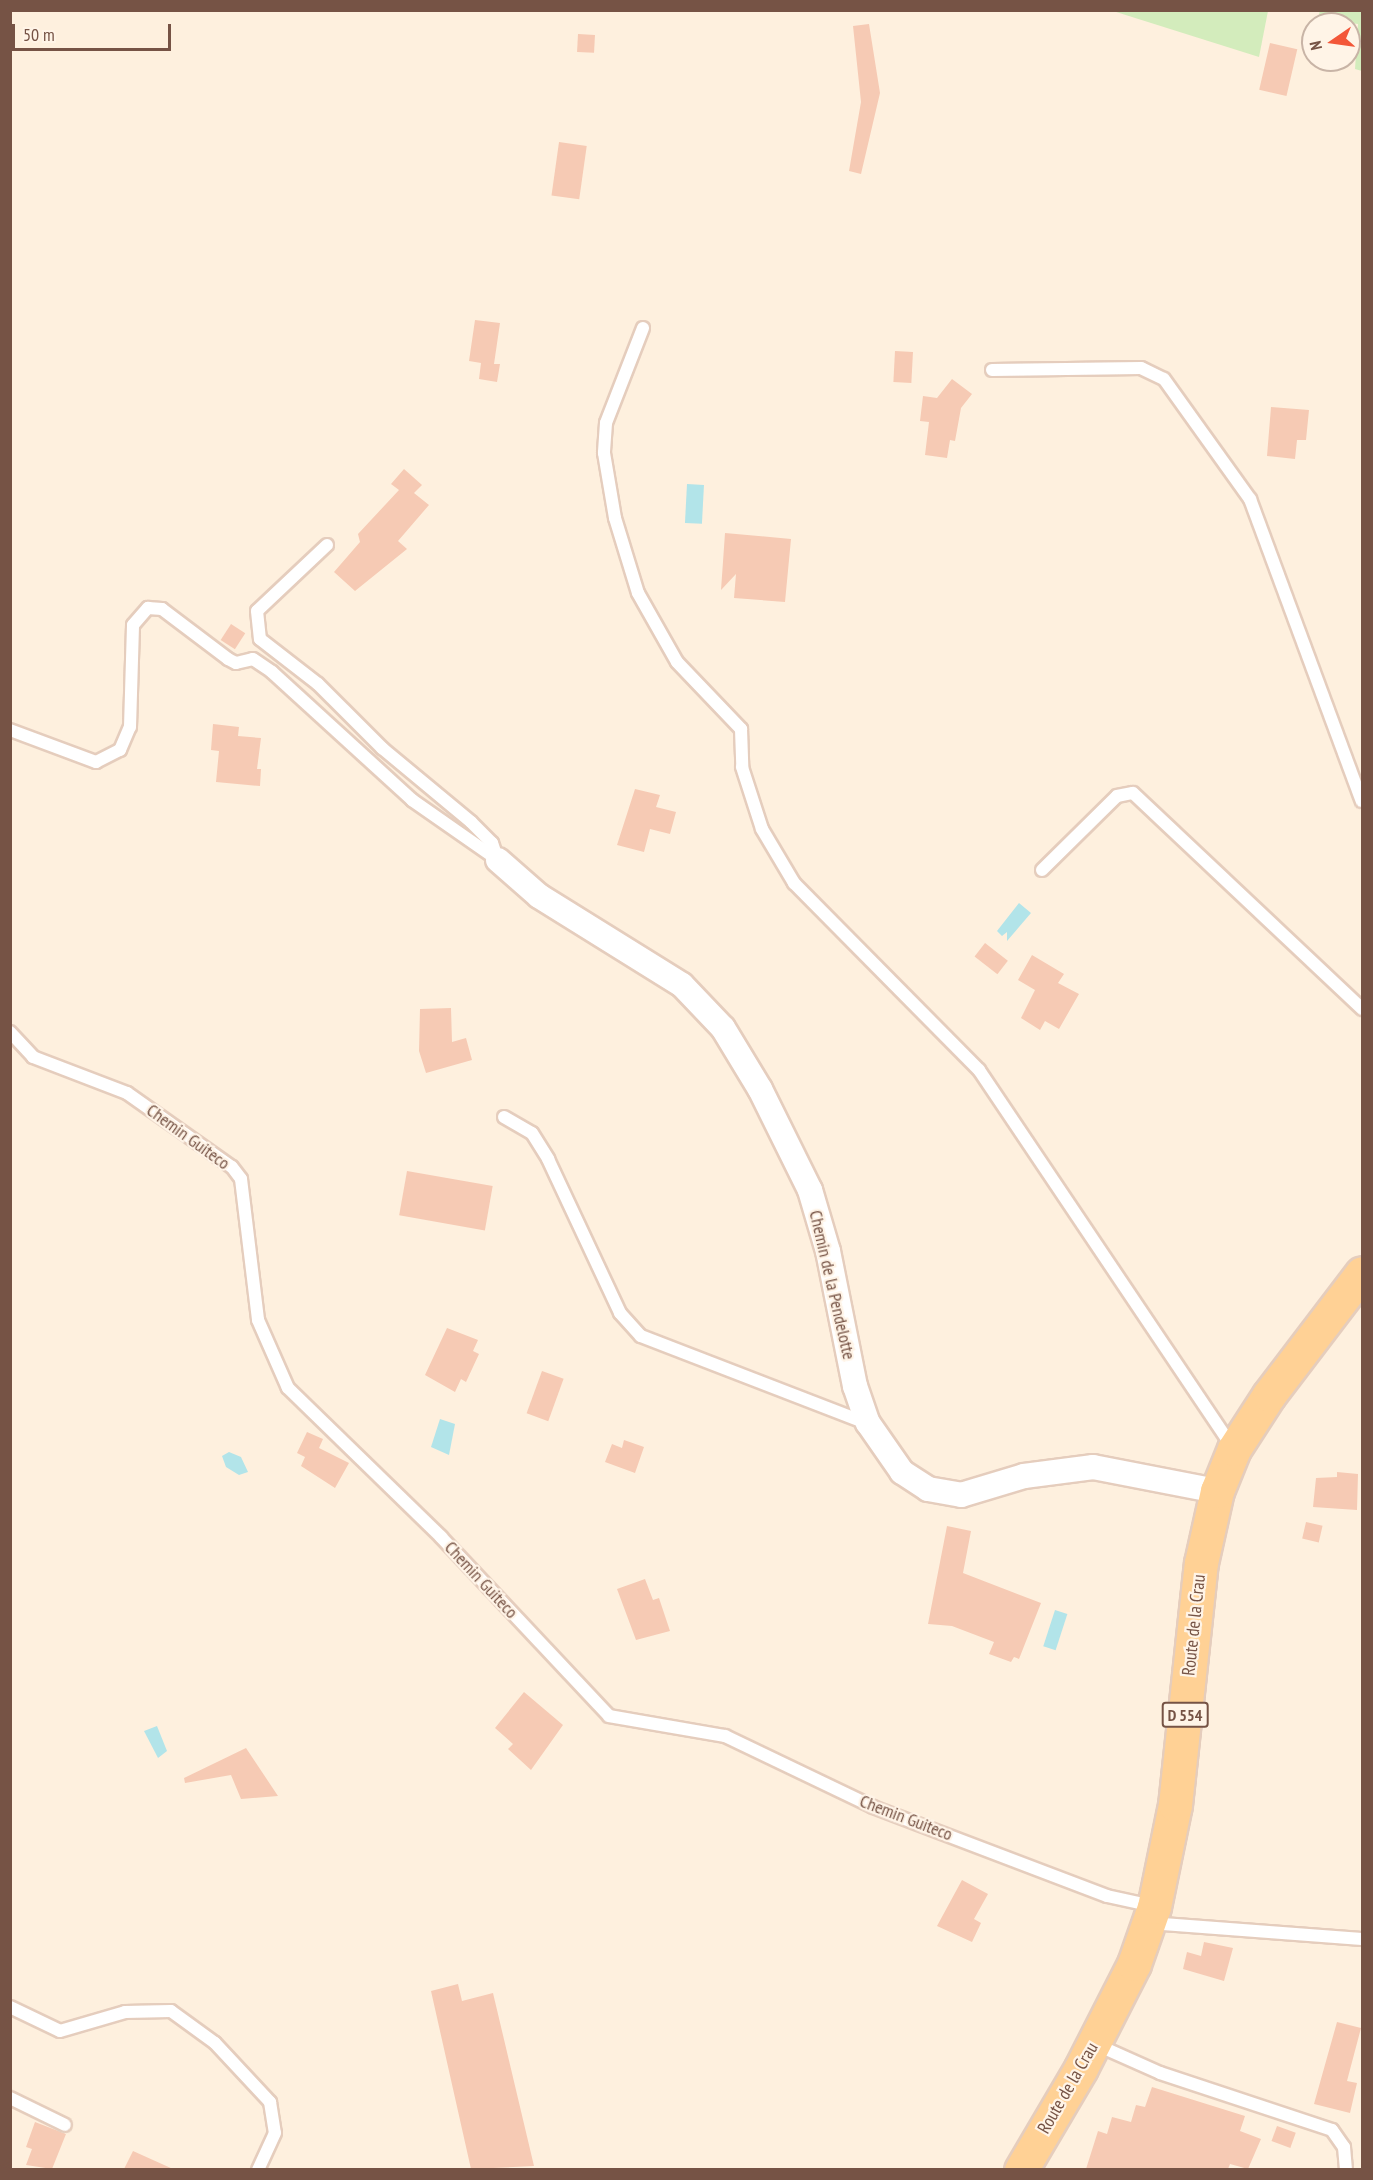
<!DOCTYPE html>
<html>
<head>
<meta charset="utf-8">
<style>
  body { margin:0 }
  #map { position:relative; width:1373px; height:2180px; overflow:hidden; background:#fef0de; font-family:"PT Sans Narrow",sans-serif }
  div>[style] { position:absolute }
  .green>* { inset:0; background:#d3ecbc }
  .water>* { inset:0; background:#b2e4e9; transform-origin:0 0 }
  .building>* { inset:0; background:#f6cab4; transform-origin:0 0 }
  .roads { filter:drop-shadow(2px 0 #e5cdbd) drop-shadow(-2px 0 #e5cdbd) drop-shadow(0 2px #e5cdbd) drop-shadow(0 -2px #e5cdbd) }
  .lane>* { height:12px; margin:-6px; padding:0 6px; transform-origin:6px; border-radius:6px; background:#fff }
  .street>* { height:24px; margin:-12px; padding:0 12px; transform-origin:12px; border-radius:12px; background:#fff }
  .primary>* { height:33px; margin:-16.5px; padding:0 16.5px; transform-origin:16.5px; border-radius:16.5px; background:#ffd195 }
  span { translate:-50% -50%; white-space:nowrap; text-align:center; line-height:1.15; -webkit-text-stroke:4.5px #fff4e7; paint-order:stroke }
  .shield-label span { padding:2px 4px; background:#fff4e7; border:2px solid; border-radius:4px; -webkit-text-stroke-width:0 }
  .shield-label { font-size:16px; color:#765345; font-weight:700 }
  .street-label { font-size:18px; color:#765345 }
  .frame { position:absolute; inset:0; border:12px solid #765345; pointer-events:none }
  .north { position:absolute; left:1301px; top:12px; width:60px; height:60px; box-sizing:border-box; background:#fff4e7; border:2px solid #c8b4a6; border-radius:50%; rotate:257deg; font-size:16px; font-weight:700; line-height:24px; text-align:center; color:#765345 }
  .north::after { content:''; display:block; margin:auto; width:21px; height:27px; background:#f35739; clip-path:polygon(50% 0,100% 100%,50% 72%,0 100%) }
  .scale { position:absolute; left:12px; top:24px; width:159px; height:27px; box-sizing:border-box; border:3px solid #765345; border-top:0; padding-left:8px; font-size:18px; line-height:21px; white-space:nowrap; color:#765345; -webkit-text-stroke:4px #fff4e7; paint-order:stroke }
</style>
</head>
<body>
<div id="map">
  <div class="green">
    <i style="clip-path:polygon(1320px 10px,1362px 11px,1362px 71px,1355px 69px,1358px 24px,1318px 19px)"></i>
    <i style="clip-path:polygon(1113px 11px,1268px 11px,1259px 57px)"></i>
  </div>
  <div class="water">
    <i style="left:687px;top:484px;width:17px;height:39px;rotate:3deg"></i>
    <i style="clip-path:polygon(1019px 903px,1031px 913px,1007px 941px,1007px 932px,1002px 936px,997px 931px)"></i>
    <i style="clip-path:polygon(440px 1419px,455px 1424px,449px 1455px,431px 1447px)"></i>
    <i style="clip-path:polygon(229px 1452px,241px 1457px,248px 1472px,239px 1475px,226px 1467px,222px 1456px)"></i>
    <i style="left:1055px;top:1610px;width:13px;height:38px;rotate:18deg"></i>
    <i style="clip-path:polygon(157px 1726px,167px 1751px,158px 1758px,144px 1731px)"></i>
  </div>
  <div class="building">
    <i style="clip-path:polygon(869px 24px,880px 93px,861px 174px,849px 171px,861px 102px,853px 26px)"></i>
    <i style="left:578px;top:34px;width:17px;height:18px;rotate:3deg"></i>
    <i style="left:1270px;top:43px;width:28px;height:48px;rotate:13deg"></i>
    <i style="left:559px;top:142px;width:28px;height:54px;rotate:8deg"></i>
    <i style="clip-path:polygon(475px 320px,500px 323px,494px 364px,500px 364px,497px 382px,479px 379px,481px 363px,469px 361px)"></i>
    <i style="left:895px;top:351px;width:18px;height:31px;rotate:3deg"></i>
    <i style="clip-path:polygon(952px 379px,972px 394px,961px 408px,955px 441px,950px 440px,947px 458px,925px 455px,929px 422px,920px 421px,923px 396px,937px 398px)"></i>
    <i style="clip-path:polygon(1271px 407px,1309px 410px,1306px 440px,1297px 440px,1295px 459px,1267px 456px)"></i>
    <i style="clip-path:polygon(404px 469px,422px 485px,414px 493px,429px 505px,398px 541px,407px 549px,355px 591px,334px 572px,360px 542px,358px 534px,399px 490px,391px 484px)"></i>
    <i style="clip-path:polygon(725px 533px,791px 539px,785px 602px,734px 598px,736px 574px,721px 590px)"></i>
    <i style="left:231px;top:624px;width:17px;height:19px;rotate:33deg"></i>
    <i style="clip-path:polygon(213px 724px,239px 727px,238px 736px,261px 738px,257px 769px,261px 769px,260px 786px,216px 782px,219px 751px,211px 750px)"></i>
    <i style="clip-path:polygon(635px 789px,660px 795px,656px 807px,676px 812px,670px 834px,650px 829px,644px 852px,617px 845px)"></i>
    <i style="left:985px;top:943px;width:29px;height:17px;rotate:38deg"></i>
    <i style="clip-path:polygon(1032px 955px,1064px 974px,1058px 983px,1079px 994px,1059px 1029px,1045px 1021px,1040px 1030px,1021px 1018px,1035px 990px,1018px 980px)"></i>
    <i style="clip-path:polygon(451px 1008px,452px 1042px,466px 1038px,472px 1060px,426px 1073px,419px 1051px,420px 1009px)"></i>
    <i style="left:407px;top:1171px;width:87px;height:45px;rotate:10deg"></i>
    <i style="clip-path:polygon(447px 1328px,478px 1340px,473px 1351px,479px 1354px,466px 1382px,461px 1379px,455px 1392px,425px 1375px)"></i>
    <i style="left:542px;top:1371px;width:23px;height:45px;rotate:20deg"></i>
    <i style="clip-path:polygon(307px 1432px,323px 1439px,319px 1448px,349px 1463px,335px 1488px,301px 1466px,305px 1457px,297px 1453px)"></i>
    <i style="clip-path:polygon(624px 1440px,644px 1447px,635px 1473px,605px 1462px,612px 1444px,622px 1448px)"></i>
    <i style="clip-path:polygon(1337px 1472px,1358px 1474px,1357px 1510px,1313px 1507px,1316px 1478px,1337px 1477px)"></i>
    <i style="left:1306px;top:1522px;width:17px;height:17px;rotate:13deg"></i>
    <i style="clip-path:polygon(947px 1526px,971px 1531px,963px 1573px,1041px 1603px,1019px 1659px,1014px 1657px,1011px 1662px,989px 1654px,994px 1642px,952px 1626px,928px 1624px)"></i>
    <i style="clip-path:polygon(645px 1579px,653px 1600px,659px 1598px,670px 1631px,636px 1640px,617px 1589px)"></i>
    <i style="clip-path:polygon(524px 1692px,563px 1725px,531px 1770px,508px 1749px,513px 1744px,495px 1728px)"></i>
    <i style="clip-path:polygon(246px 1748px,278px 1796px,241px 1799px,231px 1775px,185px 1783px,184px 1778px)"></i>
    <i style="clip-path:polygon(962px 1880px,988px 1894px,974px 1919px,981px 1923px,972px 1942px,937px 1926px)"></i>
    <i style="clip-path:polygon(1204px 1942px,1233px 1948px,1224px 1981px,1183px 1969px,1187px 1952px,1201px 1956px)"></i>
    <i style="clip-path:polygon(458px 1984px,462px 2001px,493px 1993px,534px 2166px,471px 2169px,431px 1991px)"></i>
    <i style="clip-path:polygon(1337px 2022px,1361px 2028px,1347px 2081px,1357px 2083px,1350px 2113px,1314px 2104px)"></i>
    <i style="clip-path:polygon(1152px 2087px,1245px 2116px,1240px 2131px,1261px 2139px,1248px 2169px,1230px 2164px,1228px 2169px,1086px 2169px,1098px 2131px,1107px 2134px,1112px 2117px,1131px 2122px,1136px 2105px,1145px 2107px)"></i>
    <i style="clip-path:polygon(35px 2122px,66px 2134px,52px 2169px,26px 2165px,32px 2149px,26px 2147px)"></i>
    <i style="left:1277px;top:2126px;width:20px;height:16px;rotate:20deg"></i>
    <i style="clip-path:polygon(133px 2151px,173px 2169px,124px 2169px)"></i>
  </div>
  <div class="roads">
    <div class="lane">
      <i style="left:643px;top:328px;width:102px;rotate:111.3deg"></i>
      <i style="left:606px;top:423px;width:30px;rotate:94deg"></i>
      <i style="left:604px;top:453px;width:66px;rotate:80.4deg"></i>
      <i style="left:615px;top:518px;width:78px;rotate:73deg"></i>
      <i style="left:638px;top:593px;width:79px;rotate:60.5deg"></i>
      <i style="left:677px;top:662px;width:93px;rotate:46.3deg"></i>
      <i style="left:741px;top:729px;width:38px;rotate:88deg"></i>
      <i style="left:742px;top:767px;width:65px;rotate:72.1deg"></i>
      <i style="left:762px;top:829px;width:63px;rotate:59.3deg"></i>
      <i style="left:794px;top:883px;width:263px;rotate:45.3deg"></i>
      <i style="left:979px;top:1070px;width:453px;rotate:56.1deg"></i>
      <i style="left:992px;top:370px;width:149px;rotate:-0.8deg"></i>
      <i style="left:1141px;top:368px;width:25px;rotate:26deg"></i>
      <i style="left:1164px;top:379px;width:148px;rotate:54.4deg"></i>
      <i style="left:1250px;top:499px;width:322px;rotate:69.7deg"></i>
      <i style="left:327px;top:545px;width:96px;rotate:136.7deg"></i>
      <i style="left:257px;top:611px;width:28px;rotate:84deg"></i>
      <i style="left:260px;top:639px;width:73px;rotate:37.8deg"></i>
      <i style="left:318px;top:684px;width:91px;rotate:45deg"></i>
      <i style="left:382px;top:748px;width:116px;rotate:39.7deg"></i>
      <i style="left:471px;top:822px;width:30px;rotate:45deg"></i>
      <i style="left:492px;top:843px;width:18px;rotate:71deg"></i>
      <i style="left:10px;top:730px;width:92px;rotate:20.4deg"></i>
      <i style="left:96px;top:762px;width:27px;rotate:-27deg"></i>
      <i style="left:120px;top:750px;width:25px;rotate:-67deg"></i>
      <i style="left:130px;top:727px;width:102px;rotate:-88.3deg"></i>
      <i style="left:133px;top:625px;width:23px;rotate:-49deg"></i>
      <i style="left:148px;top:608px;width:14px;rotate:4deg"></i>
      <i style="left:162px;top:609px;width:83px;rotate:37.1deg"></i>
      <i style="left:228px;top:659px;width:9px;rotate:27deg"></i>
      <i style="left:236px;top:663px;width:17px;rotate:-13deg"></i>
      <i style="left:253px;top:659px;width:23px;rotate:34deg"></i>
      <i style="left:272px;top:672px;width:190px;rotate:42.4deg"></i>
      <i style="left:412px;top:800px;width:105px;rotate:34.9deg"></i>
      <i style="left:1042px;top:870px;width:105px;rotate:-44.6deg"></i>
      <i style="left:1117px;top:796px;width:16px;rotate:-11deg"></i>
      <i style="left:1133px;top:793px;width:315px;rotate:43.3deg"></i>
      <i style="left:10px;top:1032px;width:34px;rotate:47deg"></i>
      <i style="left:33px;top:1057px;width:101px;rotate:21deg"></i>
      <i style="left:127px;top:1093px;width:128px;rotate:35.2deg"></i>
      <i style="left:232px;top:1167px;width:15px;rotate:53deg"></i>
      <i style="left:241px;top:1179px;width:142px;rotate:83.1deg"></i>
      <i style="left:258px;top:1320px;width:74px;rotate:66.2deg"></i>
      <i style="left:288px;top:1388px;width:214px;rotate:44.2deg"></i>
      <i style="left:441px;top:1537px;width:245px;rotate:46.8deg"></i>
      <i style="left:609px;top:1716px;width:118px;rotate:9.8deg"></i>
      <i style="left:725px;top:1736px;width:164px;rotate:25.6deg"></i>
      <i style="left:873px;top:1807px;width:250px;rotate:20.8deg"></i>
      <i style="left:1107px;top:1896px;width:47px;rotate:12.3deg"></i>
      <i style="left:504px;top:1117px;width:32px;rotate:30deg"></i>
      <i style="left:532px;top:1133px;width:31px;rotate:58deg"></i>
      <i style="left:548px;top:1159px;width:170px;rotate:64.9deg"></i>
      <i style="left:620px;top:1313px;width:31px;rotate:48deg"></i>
      <i style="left:641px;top:1336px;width:242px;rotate:21.1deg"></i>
      <i style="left:1149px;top:1923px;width:214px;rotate:4.3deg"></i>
      <i style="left:10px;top:2007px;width:55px;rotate:25.6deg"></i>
      <i style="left:60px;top:2031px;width:68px;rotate:-16.3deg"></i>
      <i style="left:125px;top:2012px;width:46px;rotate:-1.2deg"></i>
      <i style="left:171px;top:2011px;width:54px;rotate:36deg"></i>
      <i style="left:215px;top:2043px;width:81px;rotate:47deg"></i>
      <i style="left:270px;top:2102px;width:31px;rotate:81deg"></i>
      <i style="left:275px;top:2133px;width:41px;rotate:114.7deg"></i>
      <i style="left:1095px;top:2044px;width:71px;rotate:24deg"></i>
      <i style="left:1160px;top:2073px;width:181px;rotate:18.3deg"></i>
      <i style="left:1332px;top:2130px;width:21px;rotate:55deg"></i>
      <i style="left:1344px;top:2147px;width:23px;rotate:85deg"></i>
      <i style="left:10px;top:2098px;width:61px;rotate:26.1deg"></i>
    </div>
    <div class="street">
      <i style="left:498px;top:860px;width:55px;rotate:41.3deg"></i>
      <i style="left:539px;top:896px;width:168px;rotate:31.9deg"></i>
      <i style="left:682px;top:985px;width:59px;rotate:46.4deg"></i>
      <i style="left:723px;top:1028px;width:71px;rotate:58.8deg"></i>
      <i style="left:760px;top:1089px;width:113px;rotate:63.7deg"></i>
      <i style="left:810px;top:1190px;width:64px;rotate:73.6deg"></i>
      <i style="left:828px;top:1251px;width:138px;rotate:78.7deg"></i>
      <i style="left:855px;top:1386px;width:39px;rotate:71deg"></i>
      <i style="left:868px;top:1423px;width:60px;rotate:55.2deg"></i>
      <i style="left:902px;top:1472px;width:31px;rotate:33deg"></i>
      <i style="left:928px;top:1489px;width:34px;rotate:10deg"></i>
      <i style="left:961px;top:1495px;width:66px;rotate:-16.8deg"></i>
      <i style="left:1024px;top:1476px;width:70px;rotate:-7.4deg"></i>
      <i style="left:1093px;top:1467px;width:126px;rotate:11deg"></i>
    </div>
    <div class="primary">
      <i style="left:1021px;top:2170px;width:118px;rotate:-59.5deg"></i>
      <i style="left:1081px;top:2068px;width:117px;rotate:-63deg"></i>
      <i style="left:1134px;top:1964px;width:60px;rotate:-70.7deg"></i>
      <i style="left:1154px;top:1907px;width:104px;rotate:-78.4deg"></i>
      <i style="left:1175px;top:1805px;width:243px;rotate:-83.9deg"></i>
      <i style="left:1201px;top:1563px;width:74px;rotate:-77.5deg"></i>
      <i style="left:1217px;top:1491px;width:45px;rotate:-68deg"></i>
      <i style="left:1234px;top:1449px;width:64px;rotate:-57.1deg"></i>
      <i style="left:1269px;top:1395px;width:153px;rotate:-52.7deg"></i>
    </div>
  </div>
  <div class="shield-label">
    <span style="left:1185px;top:1715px">D 554</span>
  </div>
  <div class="street-label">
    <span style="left:188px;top:1137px;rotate:36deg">Chemin Guiteco</span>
    <span style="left:832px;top:1285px;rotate:77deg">Chemin de la Pendelotte</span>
    <span style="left:481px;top:1580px;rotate:47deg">Chemin Guiteco</span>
    <span style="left:1194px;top:1625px;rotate:-84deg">Route de la Crau</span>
    <span style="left:906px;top:1818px;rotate:21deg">Chemin Guiteco</span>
    <span style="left:1068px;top:2088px;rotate:-60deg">Route de la Crau</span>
  </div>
  <div class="frame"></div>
  <div class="north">N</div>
  <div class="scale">50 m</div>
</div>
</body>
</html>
